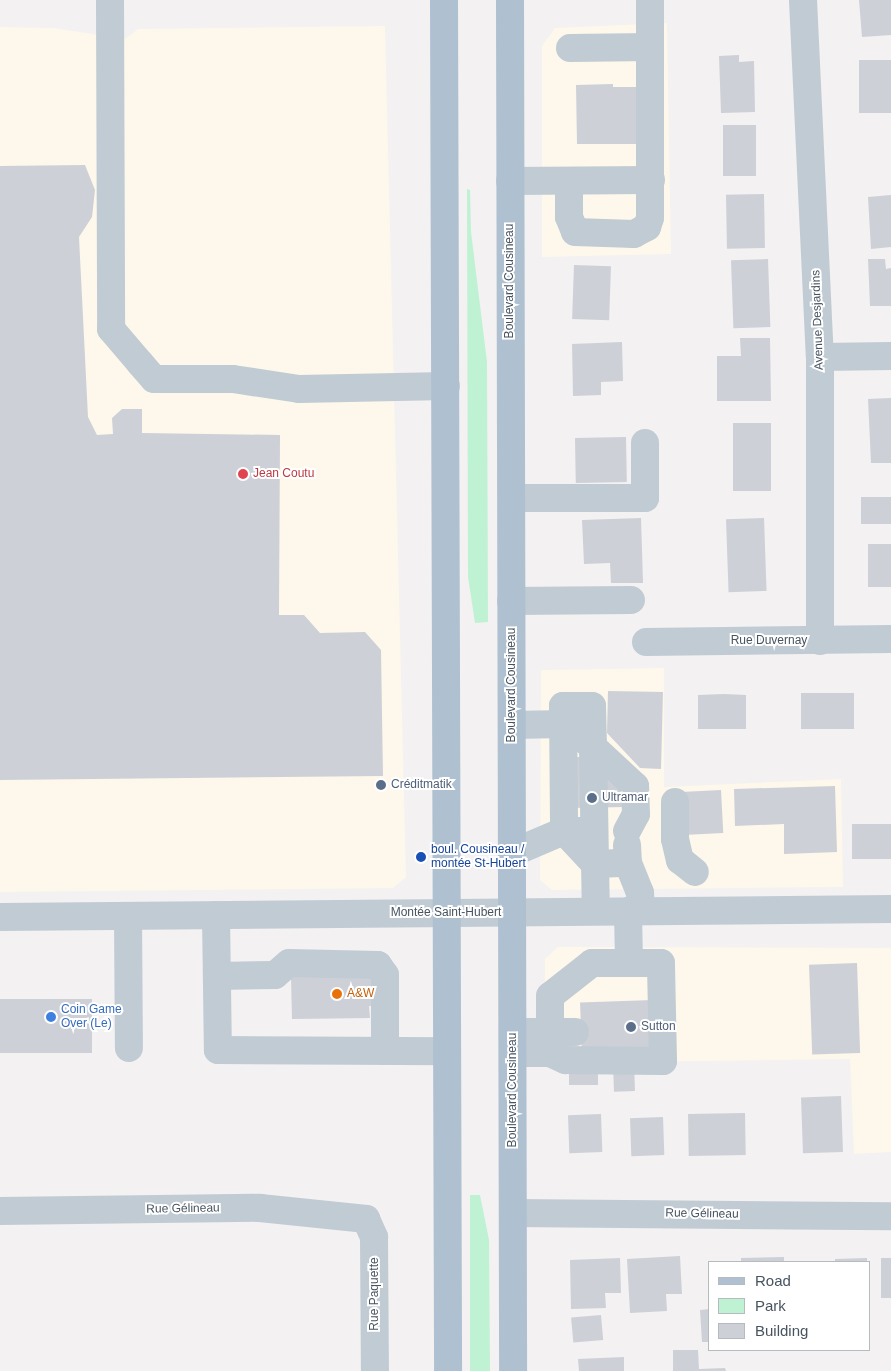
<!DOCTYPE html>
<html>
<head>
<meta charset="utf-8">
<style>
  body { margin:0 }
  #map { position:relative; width:891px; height:1371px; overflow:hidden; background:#f3f1f1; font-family:Arial,sans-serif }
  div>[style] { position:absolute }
  .commercial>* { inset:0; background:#fdf8eb }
  .green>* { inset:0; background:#bef2d3 }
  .building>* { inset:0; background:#cdd0d6; transform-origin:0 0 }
  .minor>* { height:28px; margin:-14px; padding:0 14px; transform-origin:14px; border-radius:14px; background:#c1cbd3 }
  .major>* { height:28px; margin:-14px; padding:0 14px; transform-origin:14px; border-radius:14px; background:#afc0d1 }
  .dots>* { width:14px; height:14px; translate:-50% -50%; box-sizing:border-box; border:2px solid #fff; border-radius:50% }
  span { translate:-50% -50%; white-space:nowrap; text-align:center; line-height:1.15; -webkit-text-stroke:4px #fff; paint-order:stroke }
  .street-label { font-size:12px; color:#475460 }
  .health-label { font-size:12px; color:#be3a42 }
  .left { translate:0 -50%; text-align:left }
  .service-label { font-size:12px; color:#4e5e75 }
  .transit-label { font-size:12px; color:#164399 }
  .food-label { font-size:12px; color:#c56008 }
  .shop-label { font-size:12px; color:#366cbe }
  .legend { position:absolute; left:708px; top:1261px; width:162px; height:90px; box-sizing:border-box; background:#fff; border:1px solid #b5bbbf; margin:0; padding:6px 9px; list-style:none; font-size:15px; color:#475460 }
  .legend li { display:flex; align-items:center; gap:10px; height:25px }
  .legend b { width:25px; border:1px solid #b5bbbf }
</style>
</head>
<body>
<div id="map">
  <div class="commercial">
    <i style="clip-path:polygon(667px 23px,671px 254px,542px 257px,542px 46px,555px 28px)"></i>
    <i style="clip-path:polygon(385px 26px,406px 877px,393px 888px,0 892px,0 27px,54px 28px,125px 39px,138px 29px)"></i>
    <i style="clip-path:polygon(664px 668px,664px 787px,841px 779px,843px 887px,552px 890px,540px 880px,541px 670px)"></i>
    <i style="clip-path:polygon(558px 947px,891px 948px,891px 1152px,854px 1154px,850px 1059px,545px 1063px,545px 959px)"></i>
  </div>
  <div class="green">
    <i style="clip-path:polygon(467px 189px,470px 190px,471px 232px,487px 362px,488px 622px,475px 623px,468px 577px)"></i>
    <i style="clip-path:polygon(470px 1195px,480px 1195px,489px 1240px,490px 1371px,470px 1371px)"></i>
  </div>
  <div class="building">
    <i style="clip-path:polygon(859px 0,891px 0,891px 35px,862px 37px)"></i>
    <i style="clip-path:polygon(739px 55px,739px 62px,754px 61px,755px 112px,721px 113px,719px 56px)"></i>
    <i style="left:891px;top:60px;width:53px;height:32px;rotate:90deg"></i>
    <i style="clip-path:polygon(613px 84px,613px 87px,643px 87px,644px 144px,577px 144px,576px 85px)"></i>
    <i style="left:723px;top:125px;width:33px;height:51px"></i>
    <i style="clip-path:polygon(85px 165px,95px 190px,92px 217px,79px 237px,88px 417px,97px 435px,113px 434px,112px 418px,122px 409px,142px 409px,142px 433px,280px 435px,279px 615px,304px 615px,320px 633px,365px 632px,381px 650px,383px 776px,0 780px,0 166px)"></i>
    <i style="left:764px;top:194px;width:54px;height:38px;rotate:89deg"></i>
    <i style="clip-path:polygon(891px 195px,891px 247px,871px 249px,868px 197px)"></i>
    <i style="left:768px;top:259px;width:68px;height:37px;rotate:88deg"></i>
    <i style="clip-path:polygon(868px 259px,885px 259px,886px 269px,891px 268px,891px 306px,870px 306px)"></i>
    <i style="left:574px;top:265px;width:37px;height:54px;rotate:2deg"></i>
    <i style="clip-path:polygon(740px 338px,770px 338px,771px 401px,717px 401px,717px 356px,741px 356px)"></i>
    <i style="clip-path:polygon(622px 342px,623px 381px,601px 382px,601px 395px,573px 396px,572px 344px)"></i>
    <i style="clip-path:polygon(891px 398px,891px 463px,871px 463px,868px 399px)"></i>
    <i style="left:733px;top:423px;width:38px;height:68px"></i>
    <i style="left:626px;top:437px;width:45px;height:51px;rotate:89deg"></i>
    <i style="left:891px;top:497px;width:27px;height:30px;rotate:90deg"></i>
    <i style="clip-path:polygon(641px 518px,643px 583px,611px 583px,610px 563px,584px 564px,582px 520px)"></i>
    <i style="left:764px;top:518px;width:73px;height:38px;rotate:88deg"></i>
    <i style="left:868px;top:544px;width:23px;height:43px"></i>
    <i style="clip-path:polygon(608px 691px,663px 692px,661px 769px,640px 768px,607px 733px)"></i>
    <i style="left:801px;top:693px;width:53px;height:36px"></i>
    <i style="clip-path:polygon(724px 694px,746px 695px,746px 729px,698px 729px,698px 695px)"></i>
    <i style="clip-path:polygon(569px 757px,592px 757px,626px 790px,626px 807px,570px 808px)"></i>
    <i style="clip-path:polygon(835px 786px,837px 852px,784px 854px,784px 824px,735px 826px,734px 789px)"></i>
    <i style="left:721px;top:790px;width:43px;height:40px;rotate:87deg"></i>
    <i style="left:852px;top:824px;width:39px;height:35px"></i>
    <i style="left:857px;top:963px;width:90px;height:48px;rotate:88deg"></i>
    <i style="clip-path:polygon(371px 976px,373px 1006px,369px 1006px,370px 1018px,292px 1019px,291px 977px)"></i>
    <i style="left:0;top:999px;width:92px;height:54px"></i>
    <i style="left:653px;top:1000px;width:54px;height:73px;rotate:88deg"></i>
    <i style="left:634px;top:1063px;width:28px;height:21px;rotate:88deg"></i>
    <i style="left:598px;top:1064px;width:21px;height:29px;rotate:90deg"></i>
    <i style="left:841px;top:1096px;width:56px;height:40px;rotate:88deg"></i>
    <i style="left:745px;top:1113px;width:42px;height:57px;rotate:89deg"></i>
    <i style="left:601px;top:1114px;width:38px;height:33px;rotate:88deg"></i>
    <i style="left:663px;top:1117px;width:38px;height:33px;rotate:88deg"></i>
    <i style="clip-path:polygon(680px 1256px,682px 1294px,666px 1294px,667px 1311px,630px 1313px,627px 1259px)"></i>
    <i style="clip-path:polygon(784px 1257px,784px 1262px,741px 1262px,741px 1258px)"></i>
    <i style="clip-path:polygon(620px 1258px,621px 1293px,605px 1293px,606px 1308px,571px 1309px,570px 1260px)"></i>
    <i style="clip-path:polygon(867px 1258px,867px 1262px,835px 1262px,835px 1259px)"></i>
    <i style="left:881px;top:1258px;width:10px;height:40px"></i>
    <i style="clip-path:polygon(710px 1309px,710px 1342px,702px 1342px,700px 1310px)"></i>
    <i style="left:601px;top:1315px;width:25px;height:30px;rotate:85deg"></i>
    <i style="clip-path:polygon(673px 1350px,698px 1350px,699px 1369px,725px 1368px,726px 1371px,673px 1371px)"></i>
    <i style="clip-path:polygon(624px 1357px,624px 1371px,579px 1371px,578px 1359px)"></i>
  </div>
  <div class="minor">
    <i style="left:110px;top:0;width:329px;rotate:89.8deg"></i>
    <i style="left:111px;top:329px;width:45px;rotate:49.5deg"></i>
    <i style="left:140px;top:363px;width:21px;rotate:49deg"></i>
    <i style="left:154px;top:379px;width:79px"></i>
    <i style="left:233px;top:379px;width:67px;rotate:8.6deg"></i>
    <i style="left:299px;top:389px;width:147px;rotate:-1.2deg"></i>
    <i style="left:803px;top:0;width:357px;rotate:87.3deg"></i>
    <i style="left:820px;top:357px;width:284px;rotate:90deg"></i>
    <i style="left:570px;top:48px;width:80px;rotate:-0.7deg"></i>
    <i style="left:650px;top:47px;width:47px;rotate:-90deg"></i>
    <i style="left:510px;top:181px;width:141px;rotate:-0.4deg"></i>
    <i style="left:569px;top:181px;width:36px;rotate:90deg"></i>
    <i style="left:569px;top:217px;width:16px;rotate:68deg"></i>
    <i style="left:575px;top:232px;width:59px;rotate:1.9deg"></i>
    <i style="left:634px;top:234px;width:15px;rotate:-28deg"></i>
    <i style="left:647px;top:227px;width:9px;rotate:-72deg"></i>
    <i style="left:650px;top:218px;width:171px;rotate:-90deg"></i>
    <i style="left:820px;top:357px;width:71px;rotate:-0.8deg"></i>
    <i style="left:512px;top:498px;width:133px"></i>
    <i style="left:645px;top:498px;width:55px;rotate:-90deg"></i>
    <i style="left:511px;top:601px;width:120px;rotate:-0.5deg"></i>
    <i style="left:646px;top:642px;width:245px;rotate:-0.7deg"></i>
    <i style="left:512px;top:725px;width:52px;rotate:-1.1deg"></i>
    <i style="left:564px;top:724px;width:37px;rotate:38deg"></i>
    <i style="left:593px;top:747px;width:164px;rotate:89deg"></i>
    <i style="left:675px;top:802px;width:37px;rotate:90deg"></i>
    <i style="left:675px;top:839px;width:22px;rotate:77deg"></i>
    <i style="left:680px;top:860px;width:19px;rotate:39deg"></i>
    <i style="left:627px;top:831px;width:19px;rotate:-62deg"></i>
    <i style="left:636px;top:814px;width:28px;rotate:-92deg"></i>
    <i style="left:635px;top:786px;width:57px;rotate:-137.1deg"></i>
    <i style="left:593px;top:747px;width:41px;rotate:-91.4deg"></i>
    <i style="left:592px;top:706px;width:29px;rotate:180deg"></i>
    <i style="left:563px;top:706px;width:125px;rotate:89.5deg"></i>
    <i style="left:564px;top:831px;width:45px;rotate:46.8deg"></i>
    <i style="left:595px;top:864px;width:33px;rotate:-2deg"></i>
    <i style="left:627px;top:845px;width:18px;rotate:87deg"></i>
    <i style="left:628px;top:863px;width:32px;rotate:68deg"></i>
    <i style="left:640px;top:893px;width:17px;rotate:87deg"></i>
    <i style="left:512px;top:853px;width:56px;rotate:-22.9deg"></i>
    <i style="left:564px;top:831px;width:19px"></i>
    <i style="left:628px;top:911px;width:52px;rotate:88.9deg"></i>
    <i style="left:216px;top:915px;width:135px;rotate:89.2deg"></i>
    <i style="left:218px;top:1050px;width:229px;rotate:0.3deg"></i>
    <i style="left:128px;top:916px;width:132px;rotate:89.6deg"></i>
    <i style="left:0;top:917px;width:891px;rotate:-0.51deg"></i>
    <i style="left:217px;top:976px;width:58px;rotate:-1deg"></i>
    <i style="left:275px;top:975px;width:18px;rotate:-41deg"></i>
    <i style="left:289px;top:963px;width:89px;rotate:1.3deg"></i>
    <i style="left:378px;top:965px;width:12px;rotate:55deg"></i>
    <i style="left:385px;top:975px;width:76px;rotate:90deg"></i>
    <i style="left:513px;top:1032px;width:62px"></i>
    <i style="left:513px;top:1053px;width:37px"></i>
    <i style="left:550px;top:1053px;width:17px;rotate:25deg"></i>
    <i style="left:565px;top:1060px;width:98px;rotate:0.6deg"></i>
    <i style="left:663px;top:1061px;width:98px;rotate:-91.2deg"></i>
    <i style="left:661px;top:963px;width:69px;rotate:180deg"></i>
    <i style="left:592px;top:963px;width:53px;rotate:141.8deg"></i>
    <i style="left:550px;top:996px;width:36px;rotate:90deg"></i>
    <i style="left:0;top:1211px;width:260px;rotate:-0.7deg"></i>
    <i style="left:260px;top:1208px;width:107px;rotate:5.9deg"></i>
    <i style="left:366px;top:1219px;width:20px;rotate:66deg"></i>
    <i style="left:374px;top:1237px;width:134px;rotate:89.6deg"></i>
    <i style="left:513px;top:1213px;width:378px;rotate:0.5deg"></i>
  </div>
  <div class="major">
    <i style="left:444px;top:0;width:1371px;rotate:89.83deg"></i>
    <i style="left:510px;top:0;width:1371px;rotate:89.87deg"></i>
  </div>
  <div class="dots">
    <i style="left:243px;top:474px;background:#e0444e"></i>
    <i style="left:381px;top:785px;background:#5c6f8a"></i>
    <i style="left:592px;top:798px;background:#5c6f8a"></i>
    <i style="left:421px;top:857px;background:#1a4fb4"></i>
    <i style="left:337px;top:994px;background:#e8710a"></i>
    <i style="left:51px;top:1017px;background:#3f7fe0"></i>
    <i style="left:631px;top:1027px;background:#5c6f8a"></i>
  </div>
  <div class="street-label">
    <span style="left:510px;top:281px;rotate:-90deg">Boulevard Cousineau</span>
    <span style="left:818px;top:320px;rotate:-92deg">Avenue Desjardins</span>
    <span style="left:769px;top:641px">Rue Duvernay</span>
    <span style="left:512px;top:685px;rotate:-90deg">Boulevard Cousineau</span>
    <span style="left:446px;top:913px">Montée Saint-Hubert</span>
    <span style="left:513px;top:1090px;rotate:-90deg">Boulevard Cousineau</span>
    <span style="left:183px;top:1209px;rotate:-1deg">Rue Gélineau</span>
    <span style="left:702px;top:1214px;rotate:1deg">Rue Gélineau</span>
    <span style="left:375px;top:1294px;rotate:-90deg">Rue Paquette</span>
  </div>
  <div class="health-label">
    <span class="left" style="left:253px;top:474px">Jean Coutu</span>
  </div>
  <div class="service-label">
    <span class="left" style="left:391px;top:785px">Créditmatik</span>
    <span class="left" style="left:602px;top:798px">Ultramar</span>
    <span class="left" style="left:641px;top:1027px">Sutton</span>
  </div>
  <div class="transit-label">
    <span class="left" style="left:431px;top:857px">boul. Cousineau /<br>montée St-Hubert</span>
  </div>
  <div class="food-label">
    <span class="left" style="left:347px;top:994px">A&amp;W</span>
  </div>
  <div class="shop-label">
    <span class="left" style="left:61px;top:1017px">Coin Game<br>Over (Le)</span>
  </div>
  <ul class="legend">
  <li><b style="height:6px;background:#afc0d1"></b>Road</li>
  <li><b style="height:14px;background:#bef2d3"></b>Park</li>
  <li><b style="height:14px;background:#cdd0d6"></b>Building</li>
  </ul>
</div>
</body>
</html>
